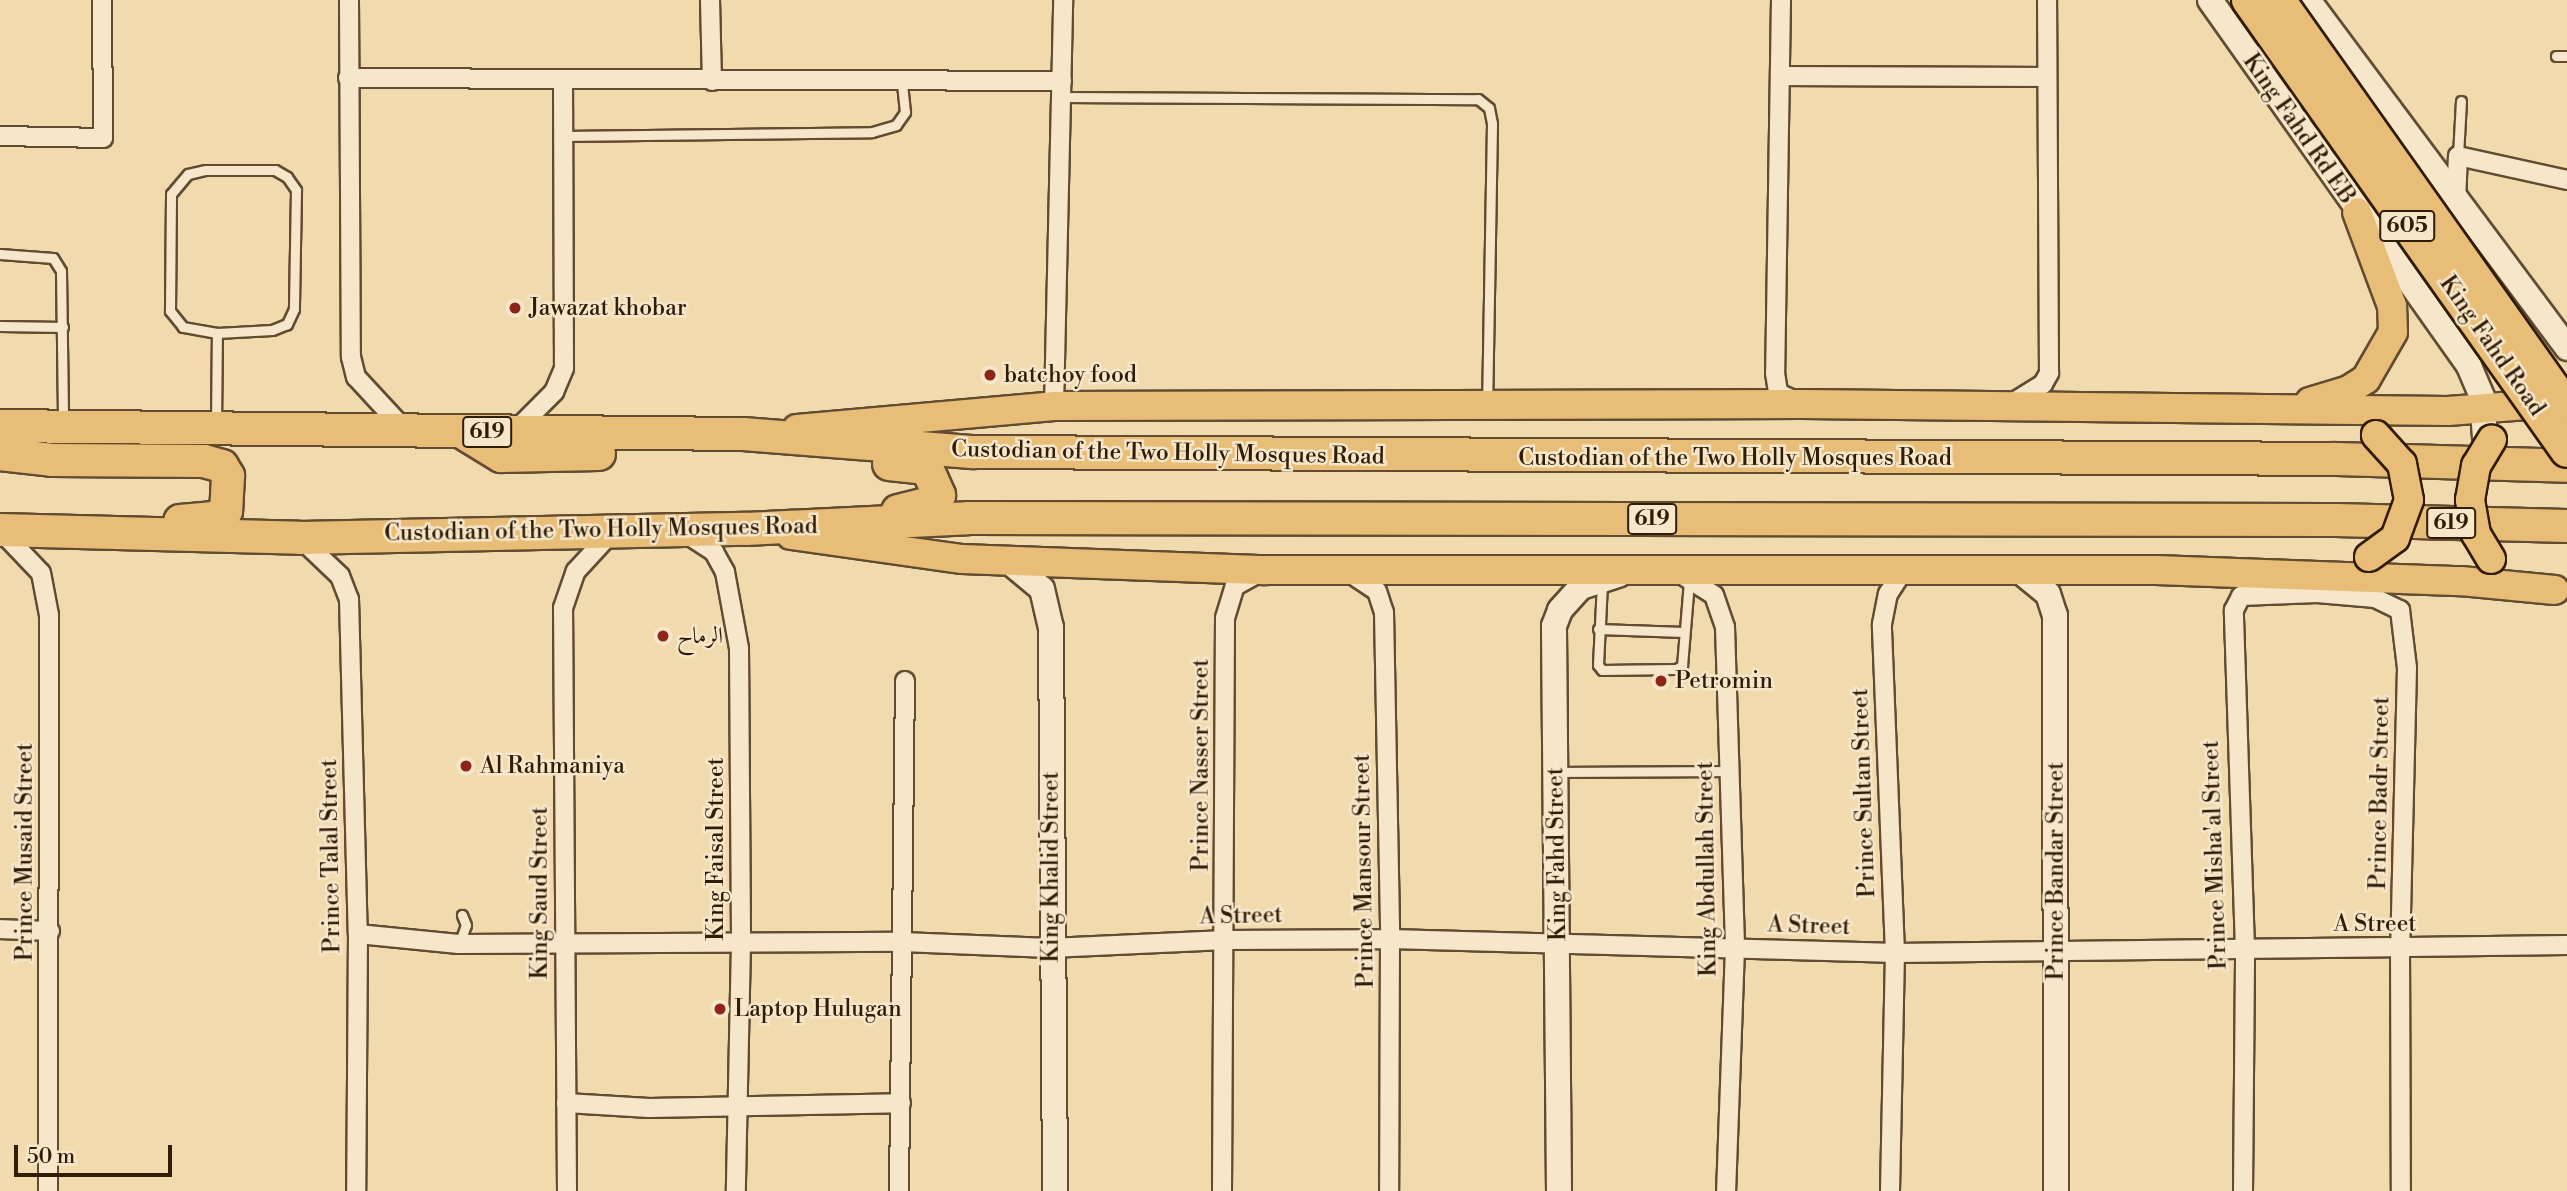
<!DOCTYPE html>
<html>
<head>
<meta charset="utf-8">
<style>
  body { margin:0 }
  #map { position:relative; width:2567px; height:1191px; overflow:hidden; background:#f1daae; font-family:"Libre Bodoni",Amiri,serif }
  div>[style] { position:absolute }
  .roads { filter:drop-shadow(2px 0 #614c32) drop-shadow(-2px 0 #614c32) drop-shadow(0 2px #614c32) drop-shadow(0 -2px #614c32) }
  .lane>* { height:9px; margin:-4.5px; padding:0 4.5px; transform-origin:4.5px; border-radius:4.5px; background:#f6e7ca }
  .street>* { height:18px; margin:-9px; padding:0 9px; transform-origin:9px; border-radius:9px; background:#f6e7ca }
  .secondary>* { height:24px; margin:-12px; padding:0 12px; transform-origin:12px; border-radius:12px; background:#f6e7ca }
  .primary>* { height:28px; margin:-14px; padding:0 14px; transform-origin:14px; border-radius:14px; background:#e8bd77 }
  .highway>* { height:32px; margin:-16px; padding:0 16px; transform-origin:16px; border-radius:16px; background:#e8bd77 }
  .bridges { filter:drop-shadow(2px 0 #311c08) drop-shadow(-2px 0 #311c08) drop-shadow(0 2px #311c08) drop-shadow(0 -2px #311c08) }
  .primary-bridge>* { height:28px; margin:-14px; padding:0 14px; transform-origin:14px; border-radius:14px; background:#e8bd77 }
  .highway-bridge>* { height:32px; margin:-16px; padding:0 16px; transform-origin:16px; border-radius:16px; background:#e8bd77 }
  .dots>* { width:19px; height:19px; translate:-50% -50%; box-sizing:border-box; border:4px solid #f6e7ca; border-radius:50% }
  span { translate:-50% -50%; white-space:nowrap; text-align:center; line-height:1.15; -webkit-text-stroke:5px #f6e7ca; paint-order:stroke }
  .shield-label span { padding:2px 5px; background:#f6e7ca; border:2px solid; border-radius:5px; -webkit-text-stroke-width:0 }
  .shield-label { font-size:21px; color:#311c08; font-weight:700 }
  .street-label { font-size:23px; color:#311c08 }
  .poi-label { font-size:23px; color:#311c08 }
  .left { translate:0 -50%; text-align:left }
  .scale { position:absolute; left:14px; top:1145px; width:158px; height:32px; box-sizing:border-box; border:4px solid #311c08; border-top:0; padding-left:9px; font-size:21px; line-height:24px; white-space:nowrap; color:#311c08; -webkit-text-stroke:5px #f6e7ca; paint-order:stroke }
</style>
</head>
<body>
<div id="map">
  <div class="roads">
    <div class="lane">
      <i style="left:2556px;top:56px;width:11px"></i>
      <i style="left:1061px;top:97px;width:417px;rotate:0.3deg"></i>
      <i style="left:1478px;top:99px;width:14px;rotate:39deg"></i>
      <i style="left:1489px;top:108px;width:16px;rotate:79deg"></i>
      <i style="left:1492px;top:124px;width:279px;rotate:91deg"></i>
      <i style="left:563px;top:136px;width:309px;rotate:-0.7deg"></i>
      <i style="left:872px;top:132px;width:25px;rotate:-16deg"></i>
      <i style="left:896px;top:125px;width:16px;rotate:-55deg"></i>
      <i style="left:905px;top:112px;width:31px;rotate:-96deg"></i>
      <i style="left:2458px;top:156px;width:55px;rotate:-86.9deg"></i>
      <i style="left:0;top:254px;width:53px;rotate:4.3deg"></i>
      <i style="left:53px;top:258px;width:15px;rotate:58deg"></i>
      <i style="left:61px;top:271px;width:151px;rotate:89.2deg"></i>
      <i style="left:0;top:326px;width:63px;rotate:0.9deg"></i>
      <i style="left:216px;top:424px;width:91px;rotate:-89.4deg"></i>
      <i style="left:217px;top:333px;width:35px;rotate:-170deg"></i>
      <i style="left:183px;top:327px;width:21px;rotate:-129deg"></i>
      <i style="left:170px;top:311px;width:117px;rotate:-89.5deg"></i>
      <i style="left:171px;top:194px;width:26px;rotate:-50deg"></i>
      <i style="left:188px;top:174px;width:18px;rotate:-13deg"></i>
      <i style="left:206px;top:170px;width:69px"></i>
      <i style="left:275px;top:170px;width:14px;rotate:30deg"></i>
      <i style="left:287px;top:177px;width:16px;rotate:55deg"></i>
      <i style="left:296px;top:190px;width:119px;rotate:91deg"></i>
      <i style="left:294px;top:309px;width:17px;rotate:115deg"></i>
      <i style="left:287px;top:324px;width:16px;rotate:158deg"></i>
      <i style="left:272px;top:330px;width:55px;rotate:176.9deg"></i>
      <i style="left:1602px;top:583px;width:82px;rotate:92.8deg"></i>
      <i style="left:1598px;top:665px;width:6px;rotate:51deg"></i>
      <i style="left:1602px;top:670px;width:74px;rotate:-0.8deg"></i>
      <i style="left:1676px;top:669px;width:7px;rotate:-27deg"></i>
      <i style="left:1682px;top:666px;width:86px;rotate:-85.3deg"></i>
      <i style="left:1598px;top:629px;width:86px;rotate:2deg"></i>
      <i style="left:1557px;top:772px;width:173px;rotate:-0.3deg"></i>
      <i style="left:459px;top:944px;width:20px;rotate:-70deg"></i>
      <i style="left:466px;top:925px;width:11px;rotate:-112deg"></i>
    </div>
    <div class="street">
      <i style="left:349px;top:0;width:357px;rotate:89.7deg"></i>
      <i style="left:351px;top:357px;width:21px;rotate:76deg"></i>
      <i style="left:356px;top:377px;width:71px;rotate:47.3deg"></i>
      <i style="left:710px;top:0;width:81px;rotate:88.6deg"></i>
      <i style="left:1781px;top:0;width:373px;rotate:90.9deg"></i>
      <i style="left:1775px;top:373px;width:20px;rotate:81deg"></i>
      <i style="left:1778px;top:393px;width:20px;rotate:24deg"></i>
      <i style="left:1782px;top:76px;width:264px;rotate:0.2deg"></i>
      <i style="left:348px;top:78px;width:714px;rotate:0.24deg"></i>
      <i style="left:0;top:136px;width:103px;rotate:1.1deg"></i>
      <i style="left:103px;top:138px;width:138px;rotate:-90.4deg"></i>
      <i style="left:2456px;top:201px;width:45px;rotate:-87.5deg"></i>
      <i style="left:2458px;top:156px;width:112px;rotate:12.4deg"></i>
      <i style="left:2011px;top:404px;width:38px;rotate:-32deg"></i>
      <i style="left:2043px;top:384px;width:13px;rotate:-61deg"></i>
      <i style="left:2049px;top:373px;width:373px;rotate:-90.3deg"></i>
      <i style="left:1054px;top:406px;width:406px;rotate:-88.7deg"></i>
      <i style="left:514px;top:432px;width:57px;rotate:-45deg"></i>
      <i style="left:554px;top:392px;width:26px;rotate:-67deg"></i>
      <i style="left:564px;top:368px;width:289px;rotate:-90.2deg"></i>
      <i style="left:0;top:530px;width:59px;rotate:46.4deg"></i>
      <i style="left:41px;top:573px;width:43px;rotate:79.2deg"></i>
      <i style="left:49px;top:615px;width:576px;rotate:90.1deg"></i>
      <i style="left:685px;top:533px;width:35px;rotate:33deg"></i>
      <i style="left:714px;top:552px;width:23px;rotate:61deg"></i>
      <i style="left:725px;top:572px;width:77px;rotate:79.6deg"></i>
      <i style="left:739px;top:648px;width:295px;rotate:89.6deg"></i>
      <i style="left:741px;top:943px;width:248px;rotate:91.2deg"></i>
      <i style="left:300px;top:538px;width:55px;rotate:43.5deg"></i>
      <i style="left:340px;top:576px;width:25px;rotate:69deg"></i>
      <i style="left:349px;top:599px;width:335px;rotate:88.5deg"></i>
      <i style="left:358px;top:934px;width:257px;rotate:90.4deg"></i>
      <i style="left:1350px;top:573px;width:32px;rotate:34deg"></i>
      <i style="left:1377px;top:591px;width:22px;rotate:72deg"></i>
      <i style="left:1384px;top:612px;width:327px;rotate:88.9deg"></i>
      <i style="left:1390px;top:939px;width:252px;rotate:90.2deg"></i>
      <i style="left:1679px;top:573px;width:41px;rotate:32.2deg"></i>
      <i style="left:1714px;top:595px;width:34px;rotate:71deg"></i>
      <i style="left:1725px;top:627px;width:321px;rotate:88.2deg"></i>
      <i style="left:1735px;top:948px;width:243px;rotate:92.1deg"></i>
      <i style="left:0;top:929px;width:50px;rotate:2.3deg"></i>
      <i style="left:358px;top:934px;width:101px;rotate:5.7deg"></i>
      <i style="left:459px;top:944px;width:443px;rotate:-0.3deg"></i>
      <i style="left:902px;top:942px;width:148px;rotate:2.3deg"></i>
      <i style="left:1050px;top:948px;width:176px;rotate:-2.6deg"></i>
      <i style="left:1226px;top:940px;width:164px;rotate:-0.3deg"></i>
      <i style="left:1390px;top:939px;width:505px;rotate:1.59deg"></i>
      <i style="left:1895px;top:953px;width:672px;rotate:-0.68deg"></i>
      <i style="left:566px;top:1103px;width:83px;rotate:3.4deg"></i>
      <i style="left:649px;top:1108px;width:252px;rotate:-1.1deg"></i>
      <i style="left:567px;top:1191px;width:583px;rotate:-90.39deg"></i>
      <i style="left:563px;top:608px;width:39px;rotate:-71deg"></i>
      <i style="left:576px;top:571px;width:53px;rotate:-47.3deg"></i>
      <i style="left:899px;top:1191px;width:510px;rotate:-89.33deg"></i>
      <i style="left:1222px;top:1191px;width:573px;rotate:-89.7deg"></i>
      <i style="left:1225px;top:618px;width:34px;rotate:-73deg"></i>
      <i style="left:1235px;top:586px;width:26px;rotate:-29deg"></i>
      <i style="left:1890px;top:1191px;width:238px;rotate:-88.8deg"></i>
      <i style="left:1895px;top:953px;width:329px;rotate:-92.3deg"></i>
      <i style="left:1882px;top:624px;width:31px;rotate:-79deg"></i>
      <i style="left:1888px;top:594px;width:31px;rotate:-57deg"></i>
      <i style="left:2243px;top:1191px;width:242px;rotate:-89.5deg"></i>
      <i style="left:2245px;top:949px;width:339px;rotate:-91.9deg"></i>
      <i style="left:2234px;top:610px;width:16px;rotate:-63deg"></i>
      <i style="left:2241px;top:596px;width:76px;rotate:-2.3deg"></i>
      <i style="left:2317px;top:593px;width:58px;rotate:4.9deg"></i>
      <i style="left:2375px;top:598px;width:28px;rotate:26deg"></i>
      <i style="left:2400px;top:610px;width:58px;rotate:83.1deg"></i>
      <i style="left:2407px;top:668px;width:280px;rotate:91.4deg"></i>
      <i style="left:2400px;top:948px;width:243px;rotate:89.8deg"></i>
    </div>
    <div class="secondary">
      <i style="left:2210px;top:0;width:448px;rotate:54.7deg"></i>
      <i style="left:2469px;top:366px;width:34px;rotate:67deg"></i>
      <i style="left:2482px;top:397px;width:41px;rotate:85.8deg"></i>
      <i style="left:2308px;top:0;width:434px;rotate:53.3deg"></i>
      <i style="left:1007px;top:560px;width:45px;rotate:39.6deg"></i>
      <i style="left:1042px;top:589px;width:39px;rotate:77deg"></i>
      <i style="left:1051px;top:627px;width:564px;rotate:89.59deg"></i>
      <i style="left:2016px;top:568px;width:41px;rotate:39.1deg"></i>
      <i style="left:2048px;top:594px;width:22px;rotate:72deg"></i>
      <i style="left:2055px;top:615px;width:576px;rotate:89.9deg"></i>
      <i style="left:1559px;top:1191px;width:565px;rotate:-90.51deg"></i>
      <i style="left:1554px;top:626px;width:17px;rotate:-69deg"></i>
      <i style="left:1560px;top:610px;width:31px;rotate:-48deg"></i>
      <i style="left:1581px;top:587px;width:40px;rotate:-18deg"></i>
    </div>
    <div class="primary">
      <i style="left:2310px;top:402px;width:39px;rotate:-17deg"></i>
      <i style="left:2347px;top:391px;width:22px;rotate:-32deg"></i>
      <i style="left:2366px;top:379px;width:54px;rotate:-60.1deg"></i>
      <i style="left:2393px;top:332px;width:26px;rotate:-92deg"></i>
      <i style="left:2392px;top:306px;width:100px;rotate:-110.4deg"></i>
      <i style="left:797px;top:429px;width:258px;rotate:-5.1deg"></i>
      <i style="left:1054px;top:406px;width:749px;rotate:-0.15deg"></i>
      <i style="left:1803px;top:404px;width:645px;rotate:0.62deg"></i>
      <i style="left:2448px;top:411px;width:106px;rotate:-4.3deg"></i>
      <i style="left:791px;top:535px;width:173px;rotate:8deg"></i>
      <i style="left:962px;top:559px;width:304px;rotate:2.1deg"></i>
      <i style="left:1266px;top:570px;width:890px"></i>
      <i style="left:2156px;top:570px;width:305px;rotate:2.1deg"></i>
      <i style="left:2461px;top:581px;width:94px;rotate:5.5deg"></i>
    </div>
    <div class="highway">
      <i style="left:0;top:426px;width:743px;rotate:0.62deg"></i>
      <i style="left:743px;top:434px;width:232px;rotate:4.5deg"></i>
      <i style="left:974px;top:452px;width:1362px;rotate:0.29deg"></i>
      <i style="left:2336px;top:459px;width:231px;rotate:1.7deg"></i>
      <i style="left:462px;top:432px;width:46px;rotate:31.6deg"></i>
      <i style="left:501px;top:456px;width:98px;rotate:-1.2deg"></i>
      <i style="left:0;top:454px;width:52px;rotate:6.6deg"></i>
      <i style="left:52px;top:460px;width:152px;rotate:0.4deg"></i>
      <i style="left:204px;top:461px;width:19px;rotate:16deg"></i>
      <i style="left:222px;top:466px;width:12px;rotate:59deg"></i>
      <i style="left:228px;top:476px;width:35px;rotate:93deg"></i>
      <i style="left:226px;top:511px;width:14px;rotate:150deg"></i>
      <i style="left:214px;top:518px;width:34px;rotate:175deg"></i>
      <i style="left:889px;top:464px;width:38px;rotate:6deg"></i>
      <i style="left:927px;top:468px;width:30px;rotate:66deg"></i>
      <i style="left:939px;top:495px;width:12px;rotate:138deg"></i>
      <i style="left:930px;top:503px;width:33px;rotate:166deg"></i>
      <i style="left:0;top:530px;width:300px;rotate:1.5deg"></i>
      <i style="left:300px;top:538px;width:446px;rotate:-1.2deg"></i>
      <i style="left:746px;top:529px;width:222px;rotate:-2.8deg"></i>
      <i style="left:968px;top:518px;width:1368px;rotate:0.08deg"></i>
      <i style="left:2336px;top:520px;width:231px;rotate:1.5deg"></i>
    </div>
  </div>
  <div class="bridges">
    <div class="primary-bridge">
      <i style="left:2369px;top:557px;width:32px;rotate:-36deg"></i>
      <i style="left:2395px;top:538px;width:40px;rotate:-69.8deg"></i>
      <i style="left:2409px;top:500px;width:37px;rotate:-101deg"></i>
      <i style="left:2402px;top:464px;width:39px;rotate:-132deg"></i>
      <i style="left:2491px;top:559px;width:29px;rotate:-121deg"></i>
      <i style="left:2476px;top:534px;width:35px;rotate:-100deg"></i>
      <i style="left:2470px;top:500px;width:35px;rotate:-80deg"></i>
      <i style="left:2476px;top:466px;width:31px;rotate:-59deg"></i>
    </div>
    <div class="highway-bridge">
      <i style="left:2248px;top:0;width:552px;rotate:54.73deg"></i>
      <i style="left:2279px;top:0;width:499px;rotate:54.7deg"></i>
    </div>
  </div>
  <div class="dots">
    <i style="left:515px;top:308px;background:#8f2418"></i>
    <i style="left:990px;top:375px;background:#8f2418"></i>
    <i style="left:663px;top:636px;background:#8f2418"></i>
    <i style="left:1661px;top:681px;background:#8f2418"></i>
    <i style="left:466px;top:766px;background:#8f2418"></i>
    <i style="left:720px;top:1009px;background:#8f2418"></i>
  </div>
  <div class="shield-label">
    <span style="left:2407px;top:226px">605</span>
    <span style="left:487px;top:432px">619</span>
    <span style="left:1652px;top:519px">619</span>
    <span style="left:2451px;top:523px">619</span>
  </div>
  <div class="street-label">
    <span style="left:2299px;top:129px;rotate:55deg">King Fahd Rd EB</span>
    <span style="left:2492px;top:346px;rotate:55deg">King Fahd Road</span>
    <span style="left:1168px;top:453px;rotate:1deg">Custodian of the Two Holly Mosques Road</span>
    <span style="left:1735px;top:458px">Custodian of the Two Holly Mosques Road</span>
    <span style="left:601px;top:530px;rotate:-1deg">Custodian of the Two Holly Mosques Road</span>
    <span style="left:1201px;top:765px;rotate:-90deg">Prince Nasser Street</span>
    <span style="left:1864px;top:793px;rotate:-92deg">Prince Sultan Street</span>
    <span style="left:2380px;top:793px;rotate:-89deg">Prince Badr Street</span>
    <span style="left:716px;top:849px;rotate:-90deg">King Faisal Street</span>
    <span style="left:25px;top:852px;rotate:-90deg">Prince Musaid Street</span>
    <span style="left:1557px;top:854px;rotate:-91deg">King Fahd Street</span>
    <span style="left:2215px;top:855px;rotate:-92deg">Prince Misha'al Street</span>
    <span style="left:331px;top:856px;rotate:-91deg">Prince Talal Street</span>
    <span style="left:1051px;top:867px;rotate:-90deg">King Khalid Street</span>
    <span style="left:1707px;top:869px;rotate:-91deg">King Abdullah Street</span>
    <span style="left:1364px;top:871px;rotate:-91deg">Prince Mansour Street</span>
    <span style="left:2056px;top:871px;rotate:-90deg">Prince Bandar Street</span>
    <span style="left:540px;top:893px;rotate:-90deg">King Saud Street</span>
    <span style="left:1241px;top:916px;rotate:-1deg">A Street</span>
    <span style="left:2375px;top:924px">A Street</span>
    <span style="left:1809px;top:926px;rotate:2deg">A Street</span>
  </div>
  <div class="poi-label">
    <span class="left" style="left:529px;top:308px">Jawazat khobar</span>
    <span class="left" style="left:1004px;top:375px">batchoy food</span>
    <span class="left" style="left:677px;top:636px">الرماح</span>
    <span class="left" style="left:1675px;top:681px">Petromin</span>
    <span class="left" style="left:480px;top:766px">Al Rahmaniya</span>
    <span class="left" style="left:734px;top:1009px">Laptop Hulugan</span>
  </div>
  <div class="scale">50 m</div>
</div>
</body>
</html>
